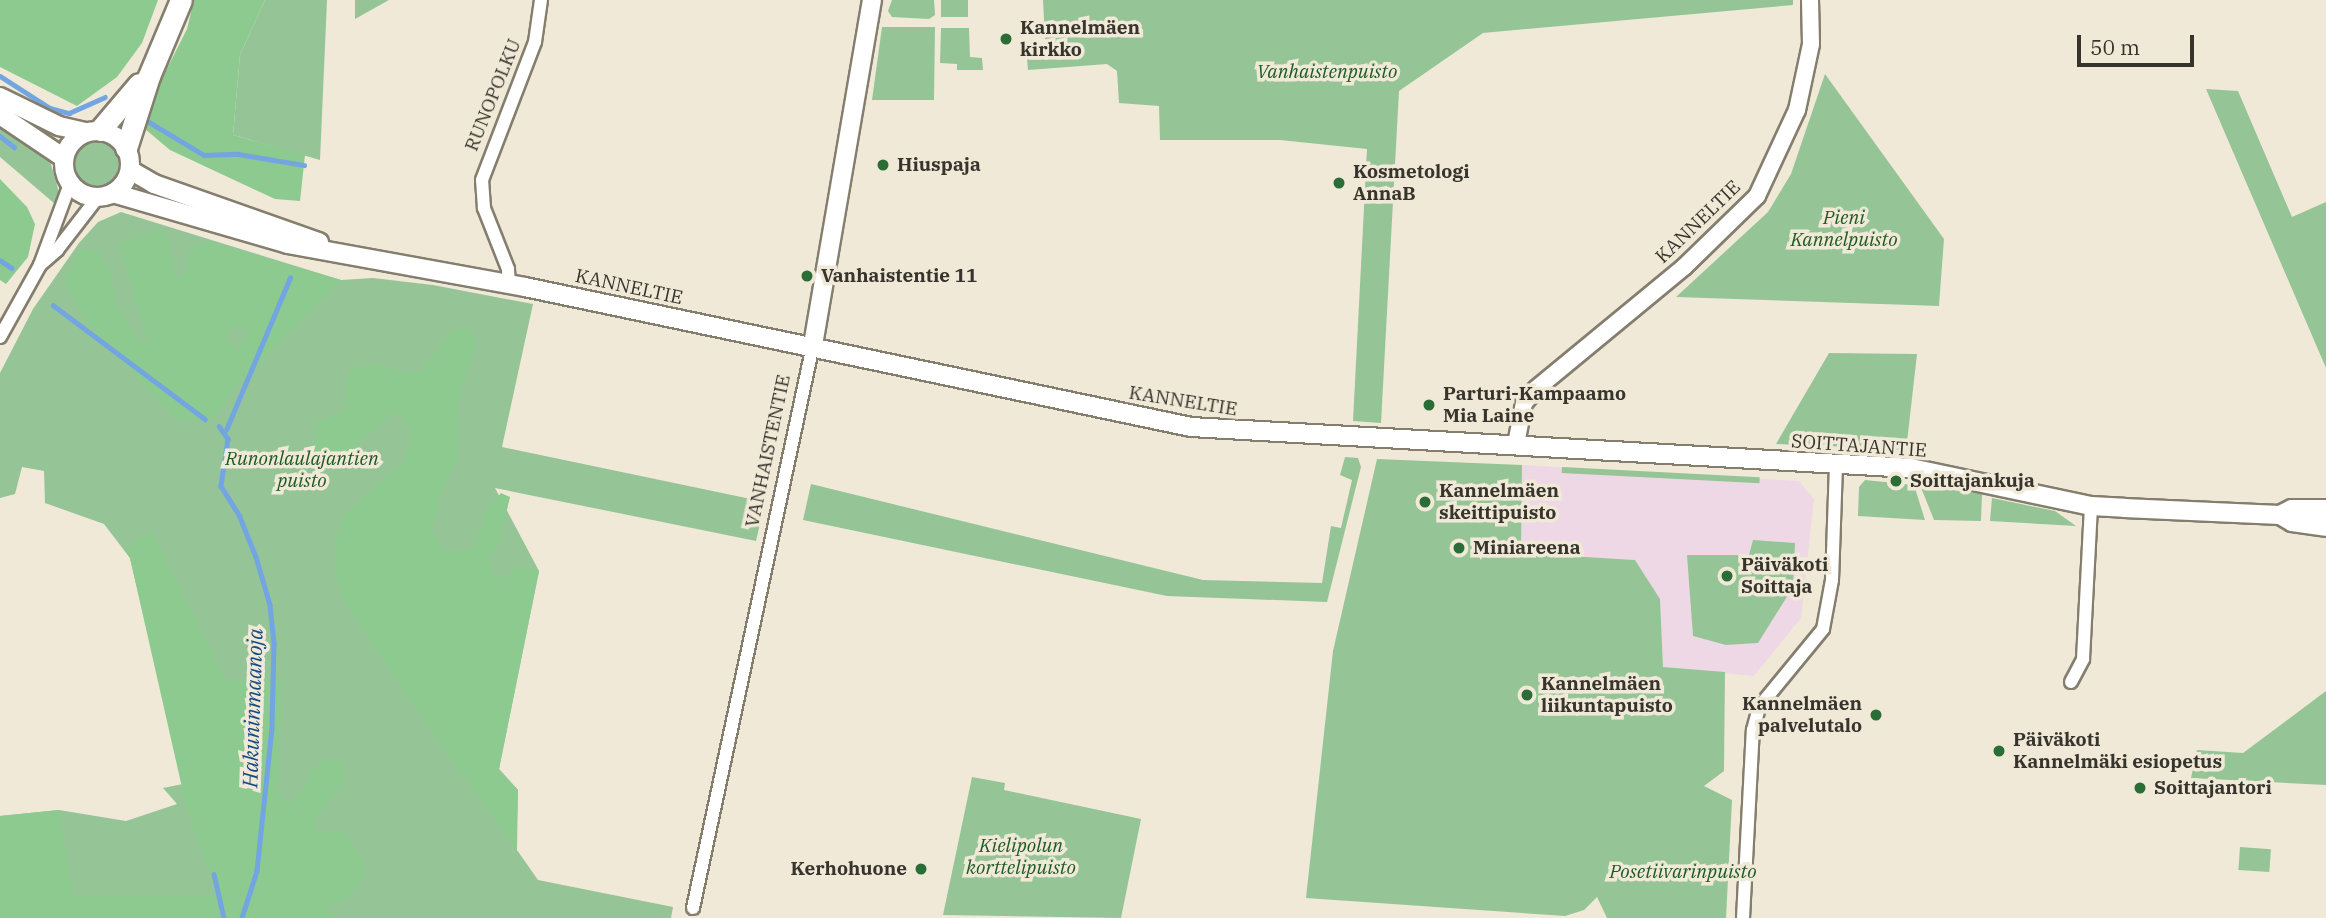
<!DOCTYPE html>
<html>
<head>
<meta charset="utf-8">
<style>
  body { margin:0 }
  #map { position:relative; width:2326px; height:918px; overflow:hidden; background:#f0e9d7; font-family:"IBM Plex Serif",serif }
  div>[style] { position:absolute }
  .education>* { inset:0; background:#efd8e5 }
  .green>* { inset:0; background:#95c596; transform-origin:0 0 }
  .round { border-radius:50% }
  .forest>* { inset:0; background:#8dca8f }
  .stream>* { height:4.5px; margin:-2.25px; padding:0 2.25px; transform-origin:2.25px; border-radius:2.25px; background:#72a5e1 }
  .roads { filter:drop-shadow(2px 0 #847e6e) drop-shadow(-2px 0 #847e6e) drop-shadow(0 2px #847e6e) drop-shadow(0 -2px #847e6e) }
  .minor>* { height:12px; margin:-6px; padding:0 6px; transform-origin:6px; border-radius:6px; background:#fff }
  .tertiary>* { height:16px; margin:-8px; padding:0 8px; transform-origin:8px; border-radius:8px; background:#fff }
  .secondary>* { height:18px; margin:-9px; padding:0 9px; transform-origin:9px; border-radius:9px; background:#fff }
  .secondary>.ring { margin:-9px; padding:0; box-sizing:content-box; background:none; border:18px solid #fff; border-radius:50% }
  .trunk>* { height:21px; margin:-10.5px; padding:0 10.5px; transform-origin:10.5px; border-radius:10.5px; background:#fff }
  .dots>* { width:19px; height:19px; translate:-50% -50%; box-sizing:border-box; border:4px solid #f0e9d7; border-radius:50% }
  span { translate:-50% -50%; white-space:nowrap; text-align:center; line-height:1.15; -webkit-text-stroke:7px #f0e9d7; paint-order:stroke }
  .poi-label { font-size:19px; color:#37342d; font-weight:700 }
  .left { translate:0 -50%; text-align:left }
  .right { translate:-100% -50%; text-align:right }
  .park-label { font-size:19px; color:#1c5a23; font-style:italic }
  .street-label { font-size:19px; color:#37342d }
  .water-label { font-size:21px; color:#164a81; font-style:italic }
  .scale { position:absolute; left:2077px; top:35px; width:117px; height:32px; box-sizing:border-box; border:4px solid #37342d; border-top:0; padding-left:9px; font-size:21px; line-height:24px; white-space:nowrap; color:#37342d; -webkit-text-stroke:5px #f0e9d7; paint-order:stroke }
</style>
</head>
<body>
<div id="map">
  <div class="education">
    <i style="clip-path:polygon(1522px 465px,1799px 481px,1814px 499px,1801px 618px,1754px 676px,1663px 667px,1660px 599px,1635px 560px,1521px 553px)"></i>
  </div>
  <div class="green">
    <i style="clip-path:polygon(265px 0,327px 0,320px 160px,233px 135px,240px 55px)"></i>
    <i style="clip-path:polygon(355px 0,389px 0,355px 19px)"></i>
    <i style="clip-path:polygon(892px 0,934px 0,935px 15px,929px 19px,892px 17px,888px 11px)"></i>
    <i style="left:941px;top:0;width:27px;height:17px"></i>
    <i style="clip-path:polygon(1043px 0,1793px 0,1793px 5px,1483px 33px,1399px 91px,1381px 423px,1353px 421px,1367px 149px,1280px 140px,1160px 140px,1159px 106px,1119px 103px,1117px 71px,1107px 64px,1028px 70px,1027px 59px,1046px 57px)"></i>
    <i style="clip-path:polygon(882px 27px,935px 27px,934px 100px,872px 100px)"></i>
    <i style="clip-path:polygon(941px 28px,969px 28px,970px 57px,982px 58px,983px 70px,957px 70px,957px 64px,940px 63px)"></i>
    <i style="clip-path:polygon(1825px 74px,1944px 239px,1939px 306px,1676px 297px,1768px 212px,1791px 174px)"></i>
    <i style="clip-path:polygon(2206px 89px,2238px 91px,2292px 217px,2326px 202px,2326px 368px)"></i>
    <i style="clip-path:polygon(0 123px,50px 161px,59px 192px,55px 204px,0 157px)"></i>
    <i class="round" style="left:73px;top:140px;width:46px;height:46px"></i>
    <i style="clip-path:polygon(121px 212px,341px 280px,373px 278px,433px 285px,533px 304px,502px 447px,765px 502px,756px 541px,495px 488px,539px 571px,499px 769px,518px 790px,517px 850px,538px 880px,673px 907px,671px 918px,0 918px,0 816px,59px 810px,126px 821px,177px 804px,163px 788px,183px 784px,130px 558px,104px 524px,45px 503px,44px 471px,22px 467px,15px 494px,0 498px,0 373px,33px 309px,79px 243px,98px 222px)"></i>
    <i style="clip-path:polygon(1829px 353px,1917px 354px,1906px 451px,1776px 444px)"></i>
    <i style="clip-path:polygon(1345px 457px,1358px 458px,1361px 467px,1327px 602px,1167px 596px,803px 520px,811px 484px,1203px 580px,1322px 583px,1331px 526px,1341px 528px,1352px 480px,1340px 475px)"></i>
    <i style="clip-path:polygon(1377px 459px,1522px 465px,1521px 553px,1635px 560px,1660px 599px,1663px 667px,1725px 672px,1724px 771px,1704px 786px,1732px 800px,1726px 918px,1607px 918px,1597px 897px,1584px 910px,1565px 916px,1306px 898px,1333px 651px)"></i>
    <i style="left:1562px;top:467px;width:198px;height:6px;rotate:3deg"></i>
    <i style="clip-path:polygon(1865px 480px,1914px 485px,1925px 520px,1858px 516px,1859px 487px)"></i>
    <i style="clip-path:polygon(1920px 485px,1982px 494px,1981px 521px,1934px 520px)"></i>
    <i style="clip-path:polygon(1992px 498px,2055px 511px,2076px 526px,1990px 521px)"></i>
    <i style="clip-path:polygon(1753px 540px,1795px 543px,1793px 587px,1758px 643px,1726px 645px,1693px 636px,1687px 555px,1749px 555px)"></i>
    <i style="clip-path:polygon(2326px 691px,2326px 785px,2191px 778px,2197px 750px,2243px 753px)"></i>
    <i style="clip-path:polygon(972px 777px,1005px 783px,1004px 790px,1141px 819px,1121px 918px,943px 915px)"></i>
    <i style="left:2240px;top:847px;width:31px;height:23px;rotate:4deg"></i>
  </div>
  <div class="forest">
    <i style="clip-path:polygon(0 0,158px 0,142px 43px,117px 77px,77px 106px,0 67px)"></i>
    <i style="clip-path:polygon(194px 0,265px 0,240px 55px,233px 135px,305px 155px,300px 201px,275px 199px,170px 150px,139px 124px,187px 29px)"></i>
    <i style="clip-path:polygon(0 179px,27px 207px,35px 224px,28px 257px,6px 284px,0 280px)"></i>
    <i style="clip-path:polygon(evenodd,161px 229px,167px 236px,175px 275px,180px 276px,187px 271px,189px 248px,209px 241px,341px 280px,236px 385px,216px 418px,177px 420px,86px 322px,63px 280px,80px 249px,101px 253px,111px 275px,117px 306px,140px 341px,148px 341px,119px 244px,161px 229px,236px 325px,249px 327px,238px 350px,226px 341px,228px 331px,236px 325px)"></i>
    <i style="clip-path:polygon(467px 328px,476px 340px,457px 406px,458px 455px,439px 499px,432px 529px,440px 547px,455px 552px,475px 547px,486px 510px,501px 493px,510px 497px,498px 548px,490px 558px,492px 573px,501px 579px,521px 565px,539px 571px,499px 769px,518px 790px,516px 850px,403px 690px,343px 599px,337px 580px,336px 537px,346px 513px,404px 462px,411px 439px,408px 422px,394px 412px,336px 463px,322px 463px,314px 451px,318px 421px,345px 411px,348px 373px,357px 366px,381px 365px,405px 373px,422px 371px,452px 330px)"></i>
    <i style="clip-path:polygon(152px 532px,226px 680px,282px 681px,278px 790px,287px 805px,303px 792px,312px 770px,327px 758px,341px 764px,346px 778px,315px 820px,315px 833px,341px 832px,351px 839px,365px 866px,364px 878px,347px 899px,329px 905px,332px 918px,0 918px,0 816px,59px 810px,73px 895px,218px 895px,188px 814px,130px 558px,124px 549px)"></i>
  </div>
  <div class="stream">
    <i style="left:0;top:76px;width:59px;rotate:32.6deg"></i>
    <i style="left:50px;top:108px;width:20px;rotate:15deg"></i>
    <i style="left:69px;top:113px;width:39px;rotate:-24deg"></i>
    <i style="left:149px;top:122px;width:64px;rotate:31deg"></i>
    <i style="left:204px;top:155px;width:34px;rotate:-2deg"></i>
    <i style="left:238px;top:154px;width:67px;rotate:9.5deg"></i>
    <i style="left:0;top:136px;width:18px;rotate:38deg"></i>
    <i style="left:0;top:260px;width:14px;rotate:34deg"></i>
    <i style="left:53px;top:305px;width:190px;rotate:36.9deg"></i>
    <i style="left:219px;top:426px;width:16px;rotate:55deg"></i>
    <i style="left:228px;top:439px;width:48px;rotate:98.5deg"></i>
    <i style="left:221px;top:486px;width:36px;rotate:58deg"></i>
    <i style="left:240px;top:517px;width:43px;rotate:68.2deg"></i>
    <i style="left:256px;top:557px;width:50px;rotate:73.7deg"></i>
    <i style="left:270px;top:605px;width:39px;rotate:84deg"></i>
    <i style="left:274px;top:644px;width:84px;rotate:91.4deg"></i>
    <i style="left:272px;top:728px;width:144px;rotate:96deg"></i>
    <i style="left:257px;top:871px;width:49px;rotate:107.7deg"></i>
    <i style="left:226px;top:430px;width:165px;rotate:-67.2deg"></i>
    <i style="left:214px;top:874px;width:45px;rotate:77.2deg"></i>
  </div>
  <div class="roads">
    <div class="minor">
      <i style="left:40px;top:265px;width:23px;rotate:-41deg"></i>
      <i style="left:57px;top:250px;width:67px;rotate:-52.3deg"></i>
      <i style="left:509px;top:284px;width:15px;rotate:-94deg"></i>
      <i style="left:508px;top:269px;width:66px;rotate:-111.5deg"></i>
      <i style="left:484px;top:208px;width:28px;rotate:-94deg"></i>
      <i style="left:482px;top:180px;width:148px;rotate:-69deg"></i>
      <i style="left:535px;top:42px;width:42px;rotate:-81.9deg"></i>
      <i style="left:0;top:337px;width:82px;rotate:-60.9deg"></i>
      <i style="left:40px;top:265px;width:86px;rotate:-69.7deg"></i>
      <i style="left:2071px;top:682px;width:26px;rotate:-62deg"></i>
      <i style="left:2083px;top:659px;width:153px;rotate:-87deg"></i>
      <i style="left:693px;top:908px;width:576px;rotate:-77.97deg"></i>
      <i style="left:1743px;top:918px;width:188px;rotate:-87deg"></i>
      <i style="left:1753px;top:730px;width:24px;rotate:-75deg"></i>
      <i style="left:1759px;top:707px;width:101px;rotate:-50.6deg"></i>
      <i style="left:1823px;top:629px;width:50px;rotate:-79.6deg"></i>
      <i style="left:1832px;top:580px;width:115px;rotate:-88deg"></i>
    </div>
    <div class="tertiary">
      <i style="left:1516px;top:444px;width:42px;rotate:-79deg"></i>
      <i style="left:1524px;top:403px;width:18px;rotate:-49deg"></i>
      <i style="left:1536px;top:389px;width:192px;rotate:-39.5deg"></i>
      <i style="left:1684px;top:267px;width:102px;rotate:-44.2deg"></i>
      <i style="left:1757px;top:196px;width:95px;rotate:-65.1deg"></i>
      <i style="left:1797px;top:110px;width:67px;rotate:-78deg"></i>
      <i style="left:1811px;top:44px;width:44px;rotate:-91.3deg"></i>
    </div>
    <div class="secondary">
      <i style="left:0;top:97px;width:66px;rotate:26.2deg"></i>
      <i style="left:59px;top:126px;width:28px;rotate:13deg"></i>
      <i style="left:0;top:115px;width:77px;rotate:33.9deg"></i>
      <i class="ring" style="left:64px;top:131px;width:48px;height:48px"></i>
      <i style="left:130px;top:170px;width:28px;rotate:30deg"></i>
      <i style="left:154px;top:184px;width:175px;rotate:19.4deg"></i>
      <i style="left:113px;top:193px;width:182px;rotate:16.2deg"></i>
      <i style="left:288px;top:244px;width:241px;rotate:10.3deg"></i>
      <i style="left:525px;top:287px;width:681px;rotate:11.87deg"></i>
      <i style="left:1191px;top:427px;width:721px;rotate:3.26deg"></i>
      <i style="left:1911px;top:468px;width:184px;rotate:11.9deg"></i>
      <i style="left:2091px;top:506px;width:33px;rotate:3deg"></i>
      <i style="left:2124px;top:508px;width:156px;rotate:2.6deg"></i>
      <i style="left:2280px;top:515px;width:13px;rotate:-27deg"></i>
      <i style="left:2292px;top:509px;width:34px"></i>
      <i style="left:813px;top:345px;width:350px;rotate:-80.3deg"></i>
      <i style="left:2280px;top:515px;width:14px;rotate:30deg"></i>
      <i style="left:2292px;top:522px;width:34px;rotate:8deg"></i>
    </div>
    <div class="trunk">
      <i style="left:100px;top:130px;width:60px;rotate:-49.7deg"></i>
      <i style="left:126px;top:148px;width:76px;rotate:-72.3deg"></i>
      <i style="left:149px;top:76px;width:82px;rotate:-67.2deg"></i>
    </div>
  </div>
  <div class="dots">
    <i style="left:1006px;top:39px;background:#2b6d37"></i>
    <i style="left:883px;top:165px;background:#2b6d37"></i>
    <i style="left:1339px;top:183px;background:#2b6d37"></i>
    <i style="left:807px;top:276px;background:#2b6d37"></i>
    <i style="left:1429px;top:405px;background:#2b6d37"></i>
    <i style="left:1896px;top:481px;background:#2b6d37"></i>
    <i style="left:1425px;top:502px;background:#2b6d37"></i>
    <i style="left:1459px;top:548px;background:#2b6d37"></i>
    <i style="left:1727px;top:576px;background:#2b6d37"></i>
    <i style="left:1527px;top:695px;background:#2b6d37"></i>
    <i style="left:1876px;top:715px;background:#2b6d37"></i>
    <i style="left:1999px;top:751px;background:#2b6d37"></i>
    <i style="left:2140px;top:788px;background:#2b6d37"></i>
    <i style="left:921px;top:869px;background:#2b6d37"></i>
  </div>
  <div class="poi-label">
    <span class="left" style="left:1020px;top:39px">Kannelmäen<br>kirkko</span>
    <span class="left" style="left:897px;top:165px">Hiuspaja</span>
    <span class="left" style="left:1353px;top:183px">Kosmetologi<br>AnnaB</span>
    <span class="left" style="left:821px;top:276px">Vanhaistentie 11</span>
    <span class="left" style="left:1443px;top:405px">Parturi-Kampaamo<br>Mia Laine</span>
    <span class="left" style="left:1910px;top:481px">Soittajankuja</span>
    <span class="left" style="left:1439px;top:502px">Kannelmäen<br>skeittipuisto</span>
    <span class="left" style="left:1473px;top:548px">Miniareena</span>
    <span class="left" style="left:1741px;top:576px">Päiväkoti<br>Soittaja</span>
    <span class="left" style="left:1541px;top:695px">Kannelmäen<br>liikuntapuisto</span>
    <span class="right" style="left:1862px;top:715px">Kannelmäen<br>palvelutalo</span>
    <span class="left" style="left:2013px;top:751px">Päiväkoti<br>Kannelmäki esiopetus</span>
    <span class="left" style="left:2154px;top:788px">Soittajantori</span>
    <span class="right" style="left:907px;top:869px">Kerhohuone</span>
  </div>
  <div class="park-label">
    <span style="left:1327px;top:72px">Vanhaistenpuisto</span>
    <span style="left:1844px;top:229px">Pieni<br>Kannelpuisto</span>
    <span style="left:302px;top:470px">Runonlaulajantien<br>puisto</span>
    <span style="left:1021px;top:857px">Kielipolun<br>korttelipuisto</span>
    <span style="left:1683px;top:872px">Posetiivarinpuisto</span>
  </div>
  <div class="street-label">
    <span style="left:493px;top:95px;rotate:-68deg">RUNOPOLKU</span>
    <span style="left:1698px;top:222px;rotate:-44deg">KANNELTIE</span>
    <span style="left:629px;top:287px;rotate:12deg">KANNELTIE</span>
    <span style="left:1183px;top:401px;rotate:9deg">KANNELTIE</span>
    <span style="left:1859px;top:446px;rotate:4deg">SOITTAJANTIE</span>
    <span style="left:768px;top:451px;rotate:-78deg">VANHAISTENTIE</span>
  </div>
  <div class="water-label">
    <span style="left:252px;top:708px;rotate:-88deg">Hakuninmaanoja</span>
  </div>
  <div class="scale">50 m</div>
</div>
</body>
</html>
